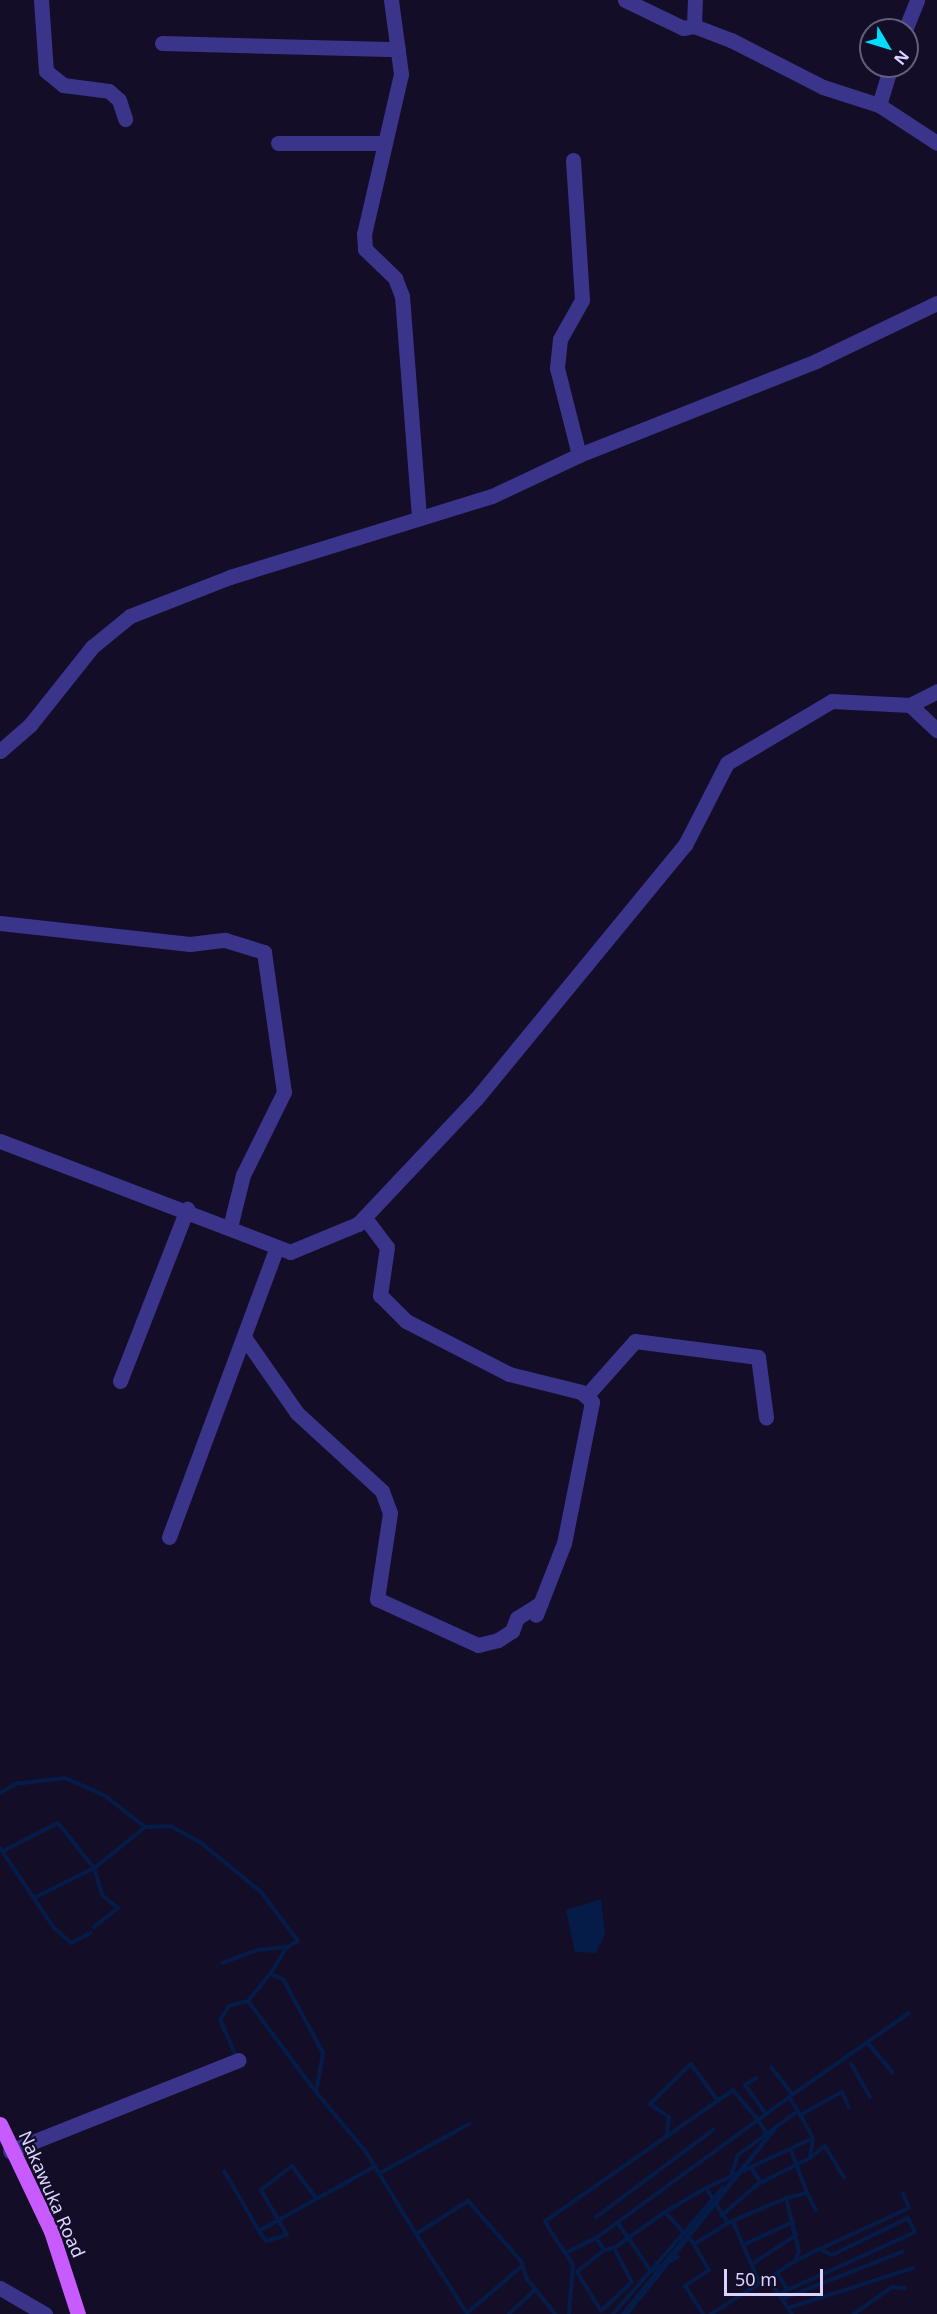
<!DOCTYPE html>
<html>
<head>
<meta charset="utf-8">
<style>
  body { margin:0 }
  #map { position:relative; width:937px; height:2314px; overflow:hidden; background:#130d28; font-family:"Noto Sans",sans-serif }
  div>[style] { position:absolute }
  .water>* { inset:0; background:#051c49 }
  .stream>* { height:4px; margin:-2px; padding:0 2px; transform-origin:2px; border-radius:2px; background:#051c49 }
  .minor>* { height:15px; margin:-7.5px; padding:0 7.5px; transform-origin:7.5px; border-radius:7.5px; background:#3b348b }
  .major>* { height:15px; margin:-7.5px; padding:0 7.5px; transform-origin:7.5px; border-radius:7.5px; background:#c75bff }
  span { translate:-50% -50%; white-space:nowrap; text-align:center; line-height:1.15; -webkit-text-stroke:4.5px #130d28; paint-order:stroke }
  .street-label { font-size:18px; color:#dbd4ff }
  .north { position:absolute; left:859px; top:18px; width:60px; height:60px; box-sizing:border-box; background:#130d28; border:2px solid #635d7e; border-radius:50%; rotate:128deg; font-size:16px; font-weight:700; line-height:24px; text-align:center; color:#dbd4ff }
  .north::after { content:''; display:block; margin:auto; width:21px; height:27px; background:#0df; clip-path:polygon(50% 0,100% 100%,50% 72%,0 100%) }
  .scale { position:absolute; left:724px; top:2269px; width:99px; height:27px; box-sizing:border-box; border:3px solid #dbd4ff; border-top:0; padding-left:8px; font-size:18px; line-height:21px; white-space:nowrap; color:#dbd4ff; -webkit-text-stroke:4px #130d28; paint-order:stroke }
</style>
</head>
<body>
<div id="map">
  <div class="water">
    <i style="clip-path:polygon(601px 1899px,605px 1934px,596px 1953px,575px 1952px,566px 1910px)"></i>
  </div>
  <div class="stream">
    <i style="left:0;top:1793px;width:17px;rotate:-31deg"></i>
    <i style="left:15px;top:1784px;width:50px;rotate:-6.8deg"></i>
    <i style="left:65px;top:1778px;width:43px;rotate:23.6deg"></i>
    <i style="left:104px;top:1795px;width:52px;rotate:38deg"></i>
    <i style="left:145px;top:1827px;width:25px;rotate:-2deg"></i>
    <i style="left:170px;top:1826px;width:34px;rotate:28deg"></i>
    <i style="left:200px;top:1842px;width:79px;rotate:39.3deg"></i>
    <i style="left:261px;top:1892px;width:61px;rotate:52.9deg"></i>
    <i style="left:298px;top:1941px;width:13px;rotate:151deg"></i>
    <i style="left:287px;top:1947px;width:32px;rotate:122deg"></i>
    <i style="left:270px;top:1974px;width:14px;rotate:21deg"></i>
    <i style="left:283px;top:1979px;width:84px;rotate:61.6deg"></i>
    <i style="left:323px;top:2053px;width:40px;rotate:100deg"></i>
    <i style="left:316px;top:2092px;width:78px;rotate:50.2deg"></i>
    <i style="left:366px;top:2152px;width:96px;rotate:58.6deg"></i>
    <i style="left:416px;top:2234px;width:62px;rotate:-32.4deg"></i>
    <i style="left:468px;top:2201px;width:80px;rotate:48.5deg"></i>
    <i style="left:521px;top:2261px;width:19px;rotate:72deg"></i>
    <i style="left:527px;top:2279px;width:45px;rotate:51.3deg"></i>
    <i style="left:0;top:1848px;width:97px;rotate:56deg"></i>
    <i style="left:54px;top:1928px;width:23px;rotate:41deg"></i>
    <i style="left:71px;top:1943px;width:22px;rotate:-27deg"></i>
    <i style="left:3px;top:1851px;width:62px;rotate:-27deg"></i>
    <i style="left:58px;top:1823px;width:58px;rotate:51.3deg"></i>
    <i style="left:94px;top:1868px;width:28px;rotate:73deg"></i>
    <i style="left:102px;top:1895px;width:21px;rotate:39deg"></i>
    <i style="left:118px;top:1908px;width:31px;rotate:142deg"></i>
    <i style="left:34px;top:1898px;width:69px;rotate:-26.6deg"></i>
    <i style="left:96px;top:1867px;width:63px;rotate:-39.2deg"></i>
    <i style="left:222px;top:1963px;width:38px;rotate:-20deg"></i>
    <i style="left:258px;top:1950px;width:29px;rotate:-6deg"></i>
    <i style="left:248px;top:2001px;width:35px;rotate:-51deg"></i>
    <i style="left:867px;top:2042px;width:40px;rotate:50deg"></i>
    <i style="left:237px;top:2058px;width:42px;rotate:-114.1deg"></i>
    <i style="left:220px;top:2020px;width:17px;rotate:-57deg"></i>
    <i style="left:229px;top:2006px;width:20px;rotate:-15deg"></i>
    <i style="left:248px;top:2001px;width:112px;rotate:53.3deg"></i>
    <i style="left:851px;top:2064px;width:38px;rotate:60deg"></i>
    <i style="left:771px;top:2067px;width:34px;rotate:52deg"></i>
    <i style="left:756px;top:2078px;width:13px;rotate:148deg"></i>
    <i style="left:745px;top:2085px;width:36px;rotate:54deg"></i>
    <i style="left:789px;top:2097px;width:146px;rotate:-35deg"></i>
    <i style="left:802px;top:2114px;width:46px;rotate:-28.8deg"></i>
    <i style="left:842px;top:2092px;width:17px;rotate:66deg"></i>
    <i style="left:667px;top:2133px;width:16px;rotate:-83deg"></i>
    <i style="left:669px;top:2117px;width:23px;rotate:-146deg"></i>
    <i style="left:650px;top:2104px;width:57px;rotate:-44.3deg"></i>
    <i style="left:691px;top:2064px;width:46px;rotate:53.9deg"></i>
    <i style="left:767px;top:2134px;width:17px;rotate:-123deg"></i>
    <i style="left:758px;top:2120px;width:10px;rotate:-37deg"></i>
    <i style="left:766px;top:2114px;width:29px;rotate:-36deg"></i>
    <i style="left:789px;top:2097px;width:17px;rotate:57deg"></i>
    <i style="left:810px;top:2158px;width:19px;rotate:-39deg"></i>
    <i style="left:825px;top:2146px;width:37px;rotate:59deg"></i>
    <i style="left:751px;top:2167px;width:19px;rotate:58deg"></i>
    <i style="left:224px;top:2171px;width:69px;rotate:59.7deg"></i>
    <i style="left:259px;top:2231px;width:134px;rotate:-29.1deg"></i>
    <i style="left:380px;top:2173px;width:102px;rotate:-28.8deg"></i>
    <i style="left:732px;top:2173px;width:19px;rotate:-72deg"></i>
    <i style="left:738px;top:2155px;width:74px;rotate:-36.3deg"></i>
    <i style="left:798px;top:2111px;width:31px;rotate:61deg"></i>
    <i style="left:706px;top:2188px;width:118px;rotate:-25deg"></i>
    <i style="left:813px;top:2138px;width:20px;rotate:99deg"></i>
    <i style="left:810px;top:2158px;width:58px;rotate:153.4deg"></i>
    <i style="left:758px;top:2184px;width:49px;rotate:139.1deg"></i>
    <i style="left:807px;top:2193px;width:19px;rotate:62deg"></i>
    <i style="left:786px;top:2198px;width:22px;rotate:-13deg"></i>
    <i style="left:807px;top:2193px;width:46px;rotate:-110.4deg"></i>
    <i style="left:596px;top:2217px;width:146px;rotate:-36.6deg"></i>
    <i style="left:617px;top:2222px;width:60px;rotate:55.2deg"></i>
    <i style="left:651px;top:2271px;width:11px;rotate:-27deg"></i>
    <i style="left:733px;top:2222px;width:65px;rotate:66.6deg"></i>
    <i style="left:259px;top:2231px;width:12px;rotate:55deg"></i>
    <i style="left:266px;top:2241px;width:22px;rotate:-16deg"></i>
    <i style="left:287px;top:2235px;width:52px;rotate:-120deg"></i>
    <i style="left:261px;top:2190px;width:39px;rotate:-38deg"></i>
    <i style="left:292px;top:2166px;width:40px;rotate:53deg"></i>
    <i style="left:416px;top:2234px;width:94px;rotate:57.2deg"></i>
    <i style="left:467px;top:2313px;width:72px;rotate:-40.5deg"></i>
    <i style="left:596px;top:2238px;width:14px;rotate:56deg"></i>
    <i style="left:604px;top:2250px;width:35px;rotate:141deg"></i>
    <i style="left:577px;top:2272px;width:46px;rotate:58.4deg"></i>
    <i style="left:601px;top:2311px;width:42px;rotate:-43.1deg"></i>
    <i style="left:632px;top:2282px;width:38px;rotate:-118deg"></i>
    <i style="left:614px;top:2248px;width:10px;rotate:169deg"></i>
    <i style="left:694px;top:2244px;width:30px;rotate:60deg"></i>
    <i style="left:709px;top:2270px;width:29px;rotate:146deg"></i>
    <i style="left:685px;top:2286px;width:33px;rotate:57deg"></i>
    <i style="left:745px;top:2244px;width:53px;rotate:-24.6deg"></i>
    <i style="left:614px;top:2248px;width:59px;rotate:-35.3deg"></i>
    <i style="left:662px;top:2214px;width:4px;rotate:-34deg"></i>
    <i style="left:665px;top:2212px;width:48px;rotate:-30.3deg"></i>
    <i style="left:706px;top:2188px;width:41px;rotate:57.8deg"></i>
    <i style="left:728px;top:2223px;width:40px;rotate:148deg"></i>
    <i style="left:694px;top:2244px;width:43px;rotate:-132.2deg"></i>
    <i style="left:820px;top:2249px;width:98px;rotate:-24.7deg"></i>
    <i style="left:909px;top:2208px;width:15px;rotate:-113deg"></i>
    <i style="left:565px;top:2253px;width:34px;rotate:-26deg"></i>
    <i style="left:596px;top:2238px;width:200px;rotate:-36.1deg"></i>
    <i style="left:758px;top:2120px;width:39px;rotate:-130deg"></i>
    <i style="left:733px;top:2090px;width:229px;rotate:145.1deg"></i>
    <i style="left:545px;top:2221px;width:13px;rotate:61deg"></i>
    <i style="left:551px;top:2232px;width:40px;rotate:56deg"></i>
    <i style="left:573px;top:2265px;width:49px;rotate:94.7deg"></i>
    <i style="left:671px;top:2261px;width:8px;rotate:-30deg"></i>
    <i style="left:752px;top:2264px;width:53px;rotate:-33.4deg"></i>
    <i style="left:777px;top:2273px;width:19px;rotate:58deg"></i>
    <i style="left:768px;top:2278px;width:43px;rotate:56.3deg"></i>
    <i style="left:779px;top:2294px;width:149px;rotate:-24.5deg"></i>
    <i style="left:915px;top:2232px;width:16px;rotate:-117deg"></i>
    <i style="left:908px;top:2218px;width:85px;rotate:154deg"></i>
    <i style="left:832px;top:2255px;width:14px;rotate:-155deg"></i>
    <i style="left:819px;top:2249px;width:27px;rotate:153deg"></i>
    <i style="left:782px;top:2299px;width:129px;rotate:-21.4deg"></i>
    <i style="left:788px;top:2308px;width:131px;rotate:-17.7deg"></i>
    <i style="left:509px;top:2314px;width:35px;rotate:-43deg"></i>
    <i style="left:613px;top:2314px;width:167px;rotate:-48.9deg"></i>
    <i style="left:623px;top:2314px;width:243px;rotate:-50.7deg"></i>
    <i style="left:777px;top:2126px;width:241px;rotate:128.6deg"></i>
    <i style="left:711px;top:2314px;width:99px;rotate:-32.2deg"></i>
    <i style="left:795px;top:2261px;width:10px;rotate:-66deg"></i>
    <i style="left:799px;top:2252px;width:56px;rotate:-103.5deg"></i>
    <i style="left:786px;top:2198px;width:63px;rotate:156.7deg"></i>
    <i style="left:854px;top:2314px;width:47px;rotate:-35.4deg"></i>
    <i style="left:892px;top:2287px;width:13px;rotate:4deg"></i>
  </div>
  <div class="minor">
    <i style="left:41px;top:0;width:71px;rotate:86deg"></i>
    <i style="left:46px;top:71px;width:22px;rotate:39deg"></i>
    <i style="left:63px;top:85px;width:46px;rotate:7.4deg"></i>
    <i style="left:109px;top:91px;width:13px;rotate:42deg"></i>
    <i style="left:119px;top:100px;width:20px;rotate:72deg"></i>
    <i style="left:391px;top:0;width:75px;rotate:82.3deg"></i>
    <i style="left:401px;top:74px;width:164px;rotate:103deg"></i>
    <i style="left:364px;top:234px;width:15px;rotate:86deg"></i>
    <i style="left:365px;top:249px;width:42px;rotate:44deg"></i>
    <i style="left:395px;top:278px;width:19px;rotate:69deg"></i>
    <i style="left:402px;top:296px;width:223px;rotate:85.6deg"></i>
    <i style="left:625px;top:0;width:64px;rotate:25.8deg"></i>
    <i style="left:683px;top:28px;width:11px;rotate:-10deg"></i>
    <i style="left:694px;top:26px;width:40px;rotate:21deg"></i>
    <i style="left:731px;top:40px;width:103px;rotate:27.1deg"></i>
    <i style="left:823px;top:87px;width:59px;rotate:17.8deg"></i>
    <i style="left:879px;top:105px;width:69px;rotate:33.2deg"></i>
    <i style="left:694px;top:26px;width:26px;rotate:-88deg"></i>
    <i style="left:905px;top:30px;width:32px;rotate:-68deg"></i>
    <i style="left:162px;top:43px;width:236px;rotate:1.5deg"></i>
    <i style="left:879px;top:105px;width:41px;rotate:-72.9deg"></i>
    <i style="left:278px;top:143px;width:107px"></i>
    <i style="left:573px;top:160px;width:140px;rotate:86.3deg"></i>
    <i style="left:582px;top:300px;width:45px;rotate:119.4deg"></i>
    <i style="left:560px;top:339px;width:29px;rotate:96deg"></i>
    <i style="left:557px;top:368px;width:90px;rotate:75.8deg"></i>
    <i style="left:910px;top:705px;width:37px;rotate:43deg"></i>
    <i style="left:0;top:751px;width:40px;rotate:-41deg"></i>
    <i style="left:30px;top:725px;width:100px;rotate:-51.5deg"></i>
    <i style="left:92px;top:647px;width:49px;rotate:-39.2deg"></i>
    <i style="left:130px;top:616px;width:107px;rotate:-21.3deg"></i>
    <i style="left:230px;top:577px;width:274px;rotate:-17.2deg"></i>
    <i style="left:492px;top:496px;width:96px;rotate:-25.2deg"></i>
    <i style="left:579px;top:455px;width:255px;rotate:-21.6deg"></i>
    <i style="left:816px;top:361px;width:134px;rotate:-25.6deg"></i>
    <i style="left:0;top:923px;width:191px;rotate:6.3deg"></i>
    <i style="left:190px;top:944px;width:35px;rotate:-7deg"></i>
    <i style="left:225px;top:940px;width:41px;rotate:17.1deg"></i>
    <i style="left:264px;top:952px;width:141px;rotate:81.9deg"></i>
    <i style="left:284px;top:1092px;width:93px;rotate:116.3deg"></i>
    <i style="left:243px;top:1175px;width:54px;rotate:104deg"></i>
    <i style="left:0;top:1141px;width:311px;rotate:20.9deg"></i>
    <i style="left:290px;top:1252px;width:74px;rotate:-22.4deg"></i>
    <i style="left:358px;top:1224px;width:172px;rotate:-46.7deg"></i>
    <i style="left:476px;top:1099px;width:329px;rotate:-50.6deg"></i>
    <i style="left:685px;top:845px;width:92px;rotate:-62.9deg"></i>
    <i style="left:727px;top:763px;width:122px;rotate:-30.6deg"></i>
    <i style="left:832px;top:701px;width:78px;rotate:2.9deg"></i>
    <i style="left:910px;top:705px;width:30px;rotate:-27deg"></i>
    <i style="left:365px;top:1218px;width:36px;rotate:53deg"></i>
    <i style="left:387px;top:1247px;width:49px;rotate:98.3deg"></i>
    <i style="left:380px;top:1295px;width:37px;rotate:45deg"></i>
    <i style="left:406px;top:1321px;width:116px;rotate:27.2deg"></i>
    <i style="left:509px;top:1374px;width:74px;rotate:14deg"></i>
    <i style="left:581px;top:1392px;width:15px;rotate:42deg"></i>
    <i style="left:592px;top:1402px;width:144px;rotate:101.2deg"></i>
    <i style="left:564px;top:1543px;width:77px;rotate:111.3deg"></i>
    <i style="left:244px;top:1337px;width:93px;rotate:55.1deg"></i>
    <i style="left:297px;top:1413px;width:115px;rotate:42.5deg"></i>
    <i style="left:382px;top:1491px;width:23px;rotate:70deg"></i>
    <i style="left:390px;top:1513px;width:87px;rotate:98.6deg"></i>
    <i style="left:377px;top:1599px;width:111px;rotate:24.5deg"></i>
    <i style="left:478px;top:1645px;width:21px;rotate:-14deg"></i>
    <i style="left:498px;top:1640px;width:17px;rotate:-33deg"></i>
    <i style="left:512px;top:1631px;width:14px;rotate:-69deg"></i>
    <i style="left:517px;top:1618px;width:28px;rotate:-32deg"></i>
    <i style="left:120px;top:1381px;width:185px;rotate:-68.7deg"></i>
    <i style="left:587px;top:1395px;width:72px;rotate:-48.4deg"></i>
    <i style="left:635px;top:1341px;width:124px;rotate:7.4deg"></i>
    <i style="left:758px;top:1357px;width:61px;rotate:82.4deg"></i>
    <i style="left:169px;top:1537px;width:309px;rotate:-69.6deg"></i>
    <i style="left:10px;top:2151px;width:246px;rotate:-21.7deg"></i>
    <i style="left:0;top:2288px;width:52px;rotate:30deg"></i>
  </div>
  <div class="major">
    <i style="left:0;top:2124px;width:119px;rotate:64.5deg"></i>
    <i style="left:51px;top:2231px;width:87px;rotate:72deg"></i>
  </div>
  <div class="street-label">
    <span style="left:52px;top:2194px;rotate:66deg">Nakawuka Road</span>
  </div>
  <div class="north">N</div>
  <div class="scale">50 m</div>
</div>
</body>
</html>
